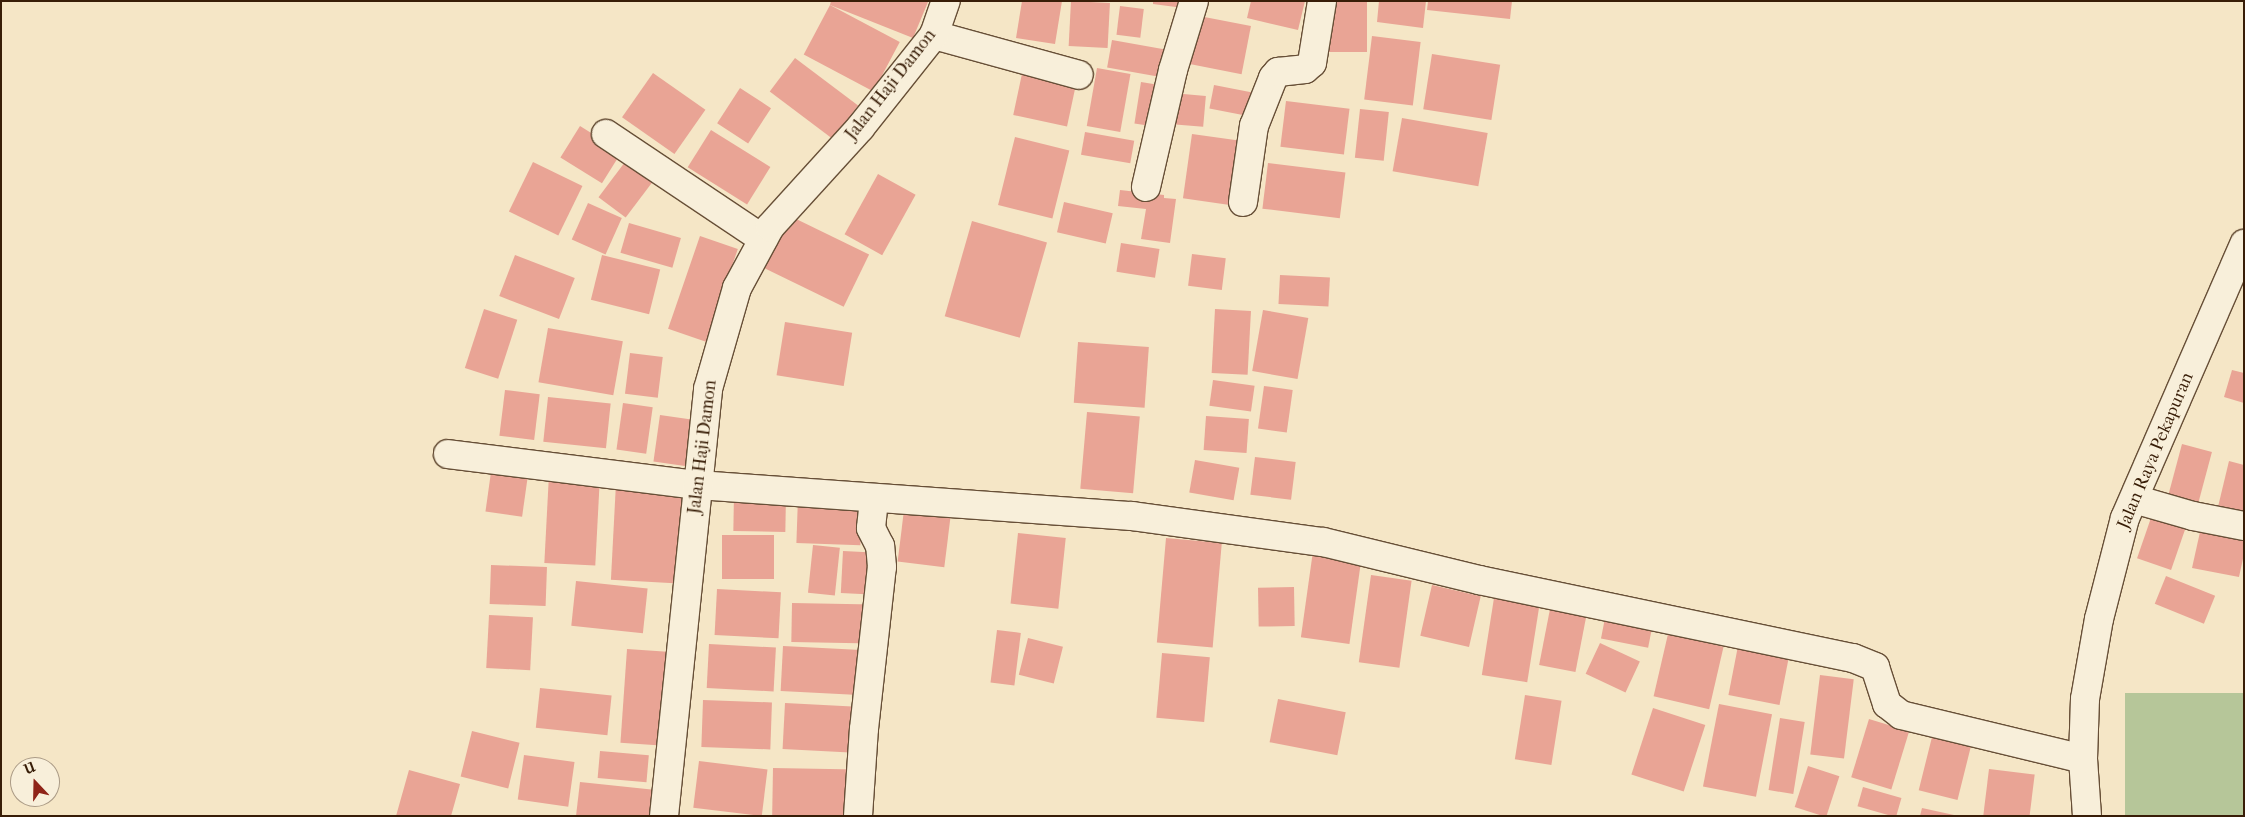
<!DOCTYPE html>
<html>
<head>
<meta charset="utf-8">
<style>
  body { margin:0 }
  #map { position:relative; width:2245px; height:817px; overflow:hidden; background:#f5e6c6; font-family:"IM FELL French Canon",serif }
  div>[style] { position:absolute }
  .green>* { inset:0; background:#b6c699; transform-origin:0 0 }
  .building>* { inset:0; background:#e9a495; transform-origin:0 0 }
  .roads { filter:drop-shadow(1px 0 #674f37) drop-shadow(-1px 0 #674f37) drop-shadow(0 1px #674f37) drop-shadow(0 -1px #674f37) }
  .street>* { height:28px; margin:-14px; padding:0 14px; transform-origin:14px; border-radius:14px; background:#f8efda }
  .secondary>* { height:28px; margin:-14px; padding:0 14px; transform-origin:14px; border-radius:14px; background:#f8efda }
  span { translate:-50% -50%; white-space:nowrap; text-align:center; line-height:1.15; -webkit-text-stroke:4px #f8efda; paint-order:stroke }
  .street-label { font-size:18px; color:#381d07 }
  .frame { position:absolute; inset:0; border:2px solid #381d07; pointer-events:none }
  .north { position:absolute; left:10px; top:757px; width:50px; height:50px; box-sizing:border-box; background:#f8efda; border:1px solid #ab9b86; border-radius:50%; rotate:339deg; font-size:14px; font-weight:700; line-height:20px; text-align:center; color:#381d07 }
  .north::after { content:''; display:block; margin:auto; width:18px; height:22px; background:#8f2418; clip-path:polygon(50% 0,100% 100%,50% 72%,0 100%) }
</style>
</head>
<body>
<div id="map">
  <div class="green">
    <i style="left:2244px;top:693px;width:123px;height:119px;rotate:90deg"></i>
  </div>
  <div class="building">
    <i style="clip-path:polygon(831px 1px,926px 1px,928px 2px,913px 38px,830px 5px)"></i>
    <i style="clip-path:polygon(1022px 1px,1062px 1px,1055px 44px,1016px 38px)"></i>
    <i style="left:1071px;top:1px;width:39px;height:45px;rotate:3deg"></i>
    <i style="clip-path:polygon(1153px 1px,1192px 1px,1191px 9px,1153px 4px)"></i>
    <i style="clip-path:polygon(1251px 1px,1305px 1px,1298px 30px,1247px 18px)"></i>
    <i style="left:1327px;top:1px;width:40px;height:51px"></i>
    <i style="clip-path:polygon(1379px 1px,1426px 1px,1423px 28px,1377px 22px)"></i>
    <i style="clip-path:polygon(1428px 1px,1512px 1px,1510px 19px,1427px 10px)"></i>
    <i style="left:830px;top:5px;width:79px;height:56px;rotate:28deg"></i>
    <i style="left:1120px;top:6px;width:24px;height:29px;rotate:7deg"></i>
    <i style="left:1194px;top:15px;width:58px;height:49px;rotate:11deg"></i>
    <i style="left:1372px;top:36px;width:49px;height:64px;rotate:7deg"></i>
    <i style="left:1112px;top:40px;width:57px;height:28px;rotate:10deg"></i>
    <i style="left:1432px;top:54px;width:69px;height:56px;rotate:9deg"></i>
    <i style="left:795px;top:58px;width:79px;height:42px;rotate:37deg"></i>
    <i style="left:1097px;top:68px;width:34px;height:59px;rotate:10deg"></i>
    <i style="left:1023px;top:69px;width:55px;height:47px;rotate:12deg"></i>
    <i style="left:653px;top:73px;width:64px;height:54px;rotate:35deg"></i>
    <i style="left:1141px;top:82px;width:20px;height:42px;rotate:9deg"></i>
    <i style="left:1214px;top:85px;width:47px;height:24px;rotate:11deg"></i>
    <i style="left:740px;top:88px;width:37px;height:42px;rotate:33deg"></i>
    <i style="left:1172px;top:93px;width:34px;height:31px;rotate:5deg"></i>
    <i style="left:1286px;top:101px;width:64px;height:46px;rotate:7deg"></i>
    <i style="left:1360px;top:109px;width:29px;height:49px;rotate:6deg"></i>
    <i style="left:1402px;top:118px;width:87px;height:54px;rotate:10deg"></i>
    <i style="left:580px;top:126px;width:49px;height:37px;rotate:32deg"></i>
    <i style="left:711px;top:130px;width:70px;height:44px;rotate:32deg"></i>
    <i style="left:1085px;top:132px;width:50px;height:23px;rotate:10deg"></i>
    <i style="left:1192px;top:134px;width:49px;height:65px;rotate:8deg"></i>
    <i style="left:1015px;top:137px;width:56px;height:70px;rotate:14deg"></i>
    <i style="left:631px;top:154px;width:34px;height:54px;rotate:37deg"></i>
    <i style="left:533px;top:162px;width:55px;height:55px;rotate:26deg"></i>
    <i style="left:1268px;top:163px;width:78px;height:46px;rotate:7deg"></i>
    <i style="left:878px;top:174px;width:43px;height:69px;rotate:29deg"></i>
    <i style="clip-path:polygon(1120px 190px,1164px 195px,1164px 198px,1176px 199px,1170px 243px,1141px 239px,1146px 209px,1118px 206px)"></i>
    <i style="left:1064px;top:202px;width:50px;height:31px;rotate:13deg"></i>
    <i style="left:588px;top:203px;width:37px;height:40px;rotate:24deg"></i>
    <i style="left:790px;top:216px;width:88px;height:58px;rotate:26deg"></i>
    <i style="left:972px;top:221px;width:78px;height:99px;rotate:16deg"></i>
    <i style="left:629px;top:223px;width:54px;height:31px;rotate:16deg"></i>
    <i style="left:700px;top:236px;width:40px;height:98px;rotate:19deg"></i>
    <i style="left:1121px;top:243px;width:39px;height:29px;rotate:9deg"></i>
    <i style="left:1192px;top:254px;width:34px;height:32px;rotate:7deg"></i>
    <i style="left:515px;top:255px;width:64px;height:44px;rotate:21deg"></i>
    <i style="left:602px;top:255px;width:60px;height:46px;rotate:14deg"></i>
    <i style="left:1280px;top:275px;width:50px;height:29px;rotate:3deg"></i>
    <i style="left:484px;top:309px;width:35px;height:62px;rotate:18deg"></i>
    <i style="left:1215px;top:309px;width:36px;height:64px;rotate:3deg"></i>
    <i style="left:1263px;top:310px;width:46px;height:62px;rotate:10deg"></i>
    <i style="left:785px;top:322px;width:68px;height:54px;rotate:9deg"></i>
    <i style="left:548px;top:328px;width:76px;height:55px;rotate:10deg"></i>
    <i style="left:1078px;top:342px;width:71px;height:61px;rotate:4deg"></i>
    <i style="left:630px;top:353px;width:33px;height:41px;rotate:7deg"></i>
    <i style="clip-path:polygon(2232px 370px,2244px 373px,2244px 403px,2224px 397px)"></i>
    <i style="left:1213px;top:380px;width:42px;height:26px;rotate:8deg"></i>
    <i style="left:1264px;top:386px;width:29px;height:43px;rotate:8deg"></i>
    <i style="left:505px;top:390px;width:35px;height:46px;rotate:7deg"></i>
    <i style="left:548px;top:397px;width:63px;height:45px;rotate:6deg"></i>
    <i style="left:623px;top:403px;width:30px;height:47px;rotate:8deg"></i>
    <i style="left:1087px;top:412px;width:53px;height:77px;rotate:5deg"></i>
    <i style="left:660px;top:415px;width:37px;height:47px;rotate:8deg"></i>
    <i style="left:1206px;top:416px;width:43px;height:34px;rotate:4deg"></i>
    <i style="left:2182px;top:444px;width:31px;height:60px;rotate:15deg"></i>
    <i style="left:1255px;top:457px;width:41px;height:38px;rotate:7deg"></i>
    <i style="left:1195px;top:460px;width:45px;height:33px;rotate:10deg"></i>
    <i style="clip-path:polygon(2229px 461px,2244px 465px,2244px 517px,2217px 511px)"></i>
    <i style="left:492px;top:465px;width:37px;height:47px;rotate:8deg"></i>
    <i style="left:549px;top:474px;width:51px;height:89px;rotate:3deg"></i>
    <i style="left:616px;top:483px;width:68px;height:97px;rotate:3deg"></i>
    <i style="left:734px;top:493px;width:52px;height:38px;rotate:1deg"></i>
    <i style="left:798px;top:497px;width:64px;height:46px;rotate:2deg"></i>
    <i style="left:904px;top:510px;width:47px;height:52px;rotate:7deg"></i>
    <i style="left:2153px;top:512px;width:36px;height:49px;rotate:19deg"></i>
    <i style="clip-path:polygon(2200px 532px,2244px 541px,2244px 554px,2239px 577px,2192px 568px)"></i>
    <i style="left:1018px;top:533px;width:48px;height:71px;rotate:6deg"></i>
    <i style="left:722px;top:535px;width:52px;height:44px"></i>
    <i style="left:1166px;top:538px;width:56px;height:105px;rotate:5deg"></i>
    <i style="left:813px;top:545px;width:27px;height:48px;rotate:6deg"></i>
    <i style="left:843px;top:551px;width:35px;height:42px;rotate:3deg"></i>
    <i style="left:1313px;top:551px;width:49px;height:87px;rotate:8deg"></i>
    <i style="left:491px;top:565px;width:56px;height:39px;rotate:2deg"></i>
    <i style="left:1371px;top:575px;width:41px;height:88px;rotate:8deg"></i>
    <i style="left:2166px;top:576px;width:53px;height:30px;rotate:22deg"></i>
    <i style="left:576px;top:581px;width:72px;height:45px;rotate:6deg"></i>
    <i style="left:1432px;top:585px;width:50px;height:52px;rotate:13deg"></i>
    <i style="left:1294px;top:587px;width:39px;height:36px;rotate:89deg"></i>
    <i style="left:717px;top:589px;width:64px;height:46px;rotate:3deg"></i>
    <i style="left:1494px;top:598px;width:46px;height:78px;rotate:9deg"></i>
    <i style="left:792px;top:603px;width:81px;height:39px;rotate:1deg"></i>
    <i style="left:1550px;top:609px;width:37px;height:57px;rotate:11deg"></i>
    <i style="left:489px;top:615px;width:44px;height:53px;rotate:3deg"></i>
    <i style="left:1605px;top:618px;width:48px;height:21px;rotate:11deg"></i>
    <i style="left:997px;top:630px;width:24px;height:53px;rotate:7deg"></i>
    <i style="left:1668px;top:634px;width:57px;height:64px;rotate:13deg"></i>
    <i style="left:1028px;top:638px;width:36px;height:38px;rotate:14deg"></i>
    <i style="left:1600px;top:643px;width:44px;height:34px;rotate:25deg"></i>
    <i style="left:709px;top:644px;width:67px;height:44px;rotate:3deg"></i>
    <i style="left:783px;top:646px;width:83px;height:45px;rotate:3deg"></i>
    <i style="left:1738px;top:646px;width:52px;height:50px;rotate:11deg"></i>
    <i style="left:627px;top:649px;width:44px;height:94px;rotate:4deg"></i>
    <i style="left:1162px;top:653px;width:48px;height:65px;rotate:5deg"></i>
    <i style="left:1820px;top:675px;width:34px;height:80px;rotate:7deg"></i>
    <i style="left:540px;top:688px;width:72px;height:40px;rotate:6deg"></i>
    <i style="left:1525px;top:695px;width:37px;height:65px;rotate:9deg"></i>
    <i style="left:1278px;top:699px;width:69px;height:44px;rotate:11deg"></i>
    <i style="left:703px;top:700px;width:69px;height:47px;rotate:2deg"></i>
    <i style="left:785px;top:703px;width:77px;height:46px;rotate:3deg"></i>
    <i style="left:1719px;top:704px;width:54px;height:84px;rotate:11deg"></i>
    <i style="left:1653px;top:708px;width:55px;height:70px;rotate:18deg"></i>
    <i style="left:1780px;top:718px;width:25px;height:73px;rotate:9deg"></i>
    <i style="left:1869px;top:719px;width:42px;height:61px;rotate:17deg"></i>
    <i style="left:472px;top:731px;width:49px;height:47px;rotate:14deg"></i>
    <i style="left:1932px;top:737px;width:40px;height:55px;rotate:14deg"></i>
    <i style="left:600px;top:751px;width:49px;height:27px;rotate:5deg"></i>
    <i style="left:524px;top:755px;width:51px;height:45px;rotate:8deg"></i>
    <i style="left:699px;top:761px;width:69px;height:47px;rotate:7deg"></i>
    <i style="left:1808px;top:766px;width:33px;height:43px;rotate:18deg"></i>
    <i style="left:773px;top:768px;width:84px;height:48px;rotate:1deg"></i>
    <i style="left:1989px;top:769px;width:46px;height:47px;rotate:7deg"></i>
    <i style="clip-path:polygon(409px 770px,460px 784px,451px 816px,396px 816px)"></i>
    <i style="clip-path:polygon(580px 782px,656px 790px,653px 816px,576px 816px)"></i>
    <i style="left:1863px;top:787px;width:40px;height:20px;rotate:16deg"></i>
    <i style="clip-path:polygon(1922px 808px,1954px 815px,1954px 816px,1920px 816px)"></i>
  </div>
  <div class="roads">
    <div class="street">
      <i style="left:934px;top:35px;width:150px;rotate:15.4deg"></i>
      <i style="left:606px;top:134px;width:189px;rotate:33.8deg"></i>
      <i style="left:1146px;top:187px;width:120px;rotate:-77deg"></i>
      <i style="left:1173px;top:70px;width:72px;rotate:-73.1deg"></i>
      <i style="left:1243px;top:202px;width:77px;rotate:-81.8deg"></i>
      <i style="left:1254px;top:126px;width:52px;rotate:-68.4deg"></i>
      <i style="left:1273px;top:78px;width:8px;rotate:-50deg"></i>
      <i style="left:1278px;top:72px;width:27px;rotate:-6deg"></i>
      <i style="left:1305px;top:69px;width:9px;rotate:-41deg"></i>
      <i style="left:1312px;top:63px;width:63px;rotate:-80.8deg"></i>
      <i style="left:448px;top:454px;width:252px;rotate:7.1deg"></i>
      <i style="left:698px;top:485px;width:435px;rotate:4.1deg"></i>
      <i style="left:1132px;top:516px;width:193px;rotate:7.8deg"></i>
      <i style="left:1323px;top:542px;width:161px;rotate:13.7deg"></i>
      <i style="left:1479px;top:580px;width:382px;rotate:11.8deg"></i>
      <i style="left:1853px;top:658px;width:24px;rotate:22deg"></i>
      <i style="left:1875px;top:667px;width:39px;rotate:72deg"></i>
      <i style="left:1887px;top:704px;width:18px;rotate:38deg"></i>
      <i style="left:1901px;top:715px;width:187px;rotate:13.6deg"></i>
      <i style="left:2134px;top:499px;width:61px;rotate:16.1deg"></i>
      <i style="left:2193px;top:516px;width:52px;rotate:11.1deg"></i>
      <i style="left:664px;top:816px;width:429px;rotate:-84.1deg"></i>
      <i style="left:708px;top:389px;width:105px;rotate:-74deg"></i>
      <i style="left:737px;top:288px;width:69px;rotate:-61.6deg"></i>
      <i style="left:770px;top:227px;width:134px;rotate:-47.7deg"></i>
      <i style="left:860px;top:128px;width:119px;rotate:-51.5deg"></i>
      <i style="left:934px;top:35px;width:36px;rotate:-71deg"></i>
      <i style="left:858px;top:816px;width:87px;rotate:-86.1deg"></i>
      <i style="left:864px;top:729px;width:163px;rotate:-83.7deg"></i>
      <i style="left:882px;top:567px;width:21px;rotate:-95deg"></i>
      <i style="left:880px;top:546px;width:20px;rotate:-117deg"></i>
      <i style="left:871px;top:528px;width:30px;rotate:-84deg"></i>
    </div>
    <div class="secondary">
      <i style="left:2087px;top:816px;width:57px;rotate:-94deg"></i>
      <i style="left:2083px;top:759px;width:60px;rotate:-88.1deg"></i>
      <i style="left:2085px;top:699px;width:81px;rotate:-80.1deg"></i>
      <i style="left:2099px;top:619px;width:104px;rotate:-75.6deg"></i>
      <i style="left:2125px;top:518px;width:299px;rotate:-66.5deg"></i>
    </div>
  </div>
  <div class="street-label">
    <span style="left:891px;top:85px;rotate:-52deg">Jalan Haji Damon</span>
    <span style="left:703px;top:447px;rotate:-83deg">Jalan Haji Damon</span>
    <span style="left:2156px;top:451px;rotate:-67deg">Jalan Raya Pekapuran</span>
  </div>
  <div class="frame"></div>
  <div class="north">U</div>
</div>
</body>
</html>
